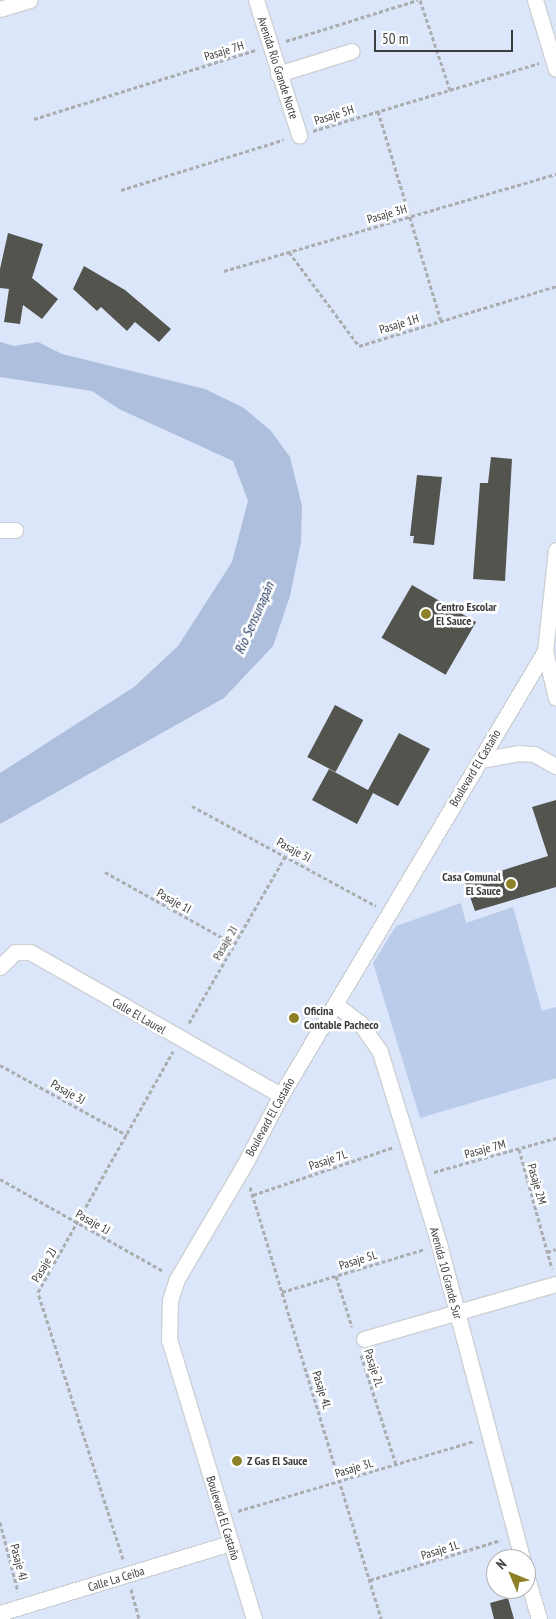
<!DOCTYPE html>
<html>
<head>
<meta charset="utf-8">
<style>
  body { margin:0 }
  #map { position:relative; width:556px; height:1619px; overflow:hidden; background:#fafbfe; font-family:"PT Sans Narrow",sans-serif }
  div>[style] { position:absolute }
  .green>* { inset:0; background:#dbe6fb }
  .forest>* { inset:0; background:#bbcbea }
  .water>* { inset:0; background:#aebedd }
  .building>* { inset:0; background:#54544f; transform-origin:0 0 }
  .path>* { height:3px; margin-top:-1.5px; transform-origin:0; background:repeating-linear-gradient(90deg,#acadaf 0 4px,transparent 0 6.5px) }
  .roads { filter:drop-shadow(1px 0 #cdd0d4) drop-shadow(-1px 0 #cdd0d4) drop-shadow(0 1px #cdd0d4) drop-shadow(0 -1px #cdd0d4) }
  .minor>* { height:15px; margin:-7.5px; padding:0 7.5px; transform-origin:7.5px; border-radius:7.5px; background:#fff }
  .dots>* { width:14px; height:14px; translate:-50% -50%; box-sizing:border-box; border:2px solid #fff; border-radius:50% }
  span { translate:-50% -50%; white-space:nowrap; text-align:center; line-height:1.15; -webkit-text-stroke:5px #fff; paint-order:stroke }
  .street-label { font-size:12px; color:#3b3c3e }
  .poi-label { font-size:12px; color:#3b3c3e; font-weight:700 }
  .left { translate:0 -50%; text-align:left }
  .right { translate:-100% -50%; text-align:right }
  .water-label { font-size:14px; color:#273a64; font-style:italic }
  .north { position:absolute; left:486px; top:1549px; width:50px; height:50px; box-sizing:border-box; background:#fff; border:1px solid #b1b1b2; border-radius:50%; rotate:315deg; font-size:14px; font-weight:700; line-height:20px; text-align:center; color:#3b3c3e }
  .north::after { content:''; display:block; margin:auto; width:18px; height:22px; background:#8d8027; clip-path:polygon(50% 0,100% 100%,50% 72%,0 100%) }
  .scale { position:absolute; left:374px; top:30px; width:139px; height:22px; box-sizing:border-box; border:2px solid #3b3c3e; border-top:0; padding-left:6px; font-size:15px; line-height:18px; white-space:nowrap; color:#3b3c3e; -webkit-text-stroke:4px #fff; paint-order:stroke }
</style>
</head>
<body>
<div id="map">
  <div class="green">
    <i style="clip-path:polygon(evenodd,0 0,556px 0,556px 1619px,0 1619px,0 0,496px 1559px,526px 1559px,526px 1589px,496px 1589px,496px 1559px)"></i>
  </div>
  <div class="forest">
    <i style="clip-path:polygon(461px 903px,466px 923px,513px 907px,542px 1011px,556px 1007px,556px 1078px,420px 1118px,373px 963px,396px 926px)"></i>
  </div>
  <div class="water">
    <i style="clip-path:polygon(0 342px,14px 346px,38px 342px,62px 354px,205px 389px,244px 408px,271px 431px,290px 457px,302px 506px,301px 542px,290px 596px,273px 646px,224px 698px,0 824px,0 773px,134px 687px,178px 646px,232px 562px,248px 501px,233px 461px,119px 409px,92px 391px,0 377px)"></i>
  </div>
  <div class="building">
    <i style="clip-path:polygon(8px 233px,43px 244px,32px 278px,58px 299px,42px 319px,23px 305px,20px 324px,4px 322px,9px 289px,0 288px,0 269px)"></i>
    <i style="clip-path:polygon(84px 266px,125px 290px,171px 329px,159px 342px,135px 322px,127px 331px,101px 307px,97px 311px,73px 289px)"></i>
    <i style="clip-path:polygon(491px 457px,512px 459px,505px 581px,473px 579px,480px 483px,488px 483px)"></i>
    <i style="clip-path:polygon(417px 475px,442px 477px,434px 545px,413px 543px,414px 536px,410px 536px)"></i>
    <i style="left:412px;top:585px;width:74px;height:61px;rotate:30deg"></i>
    <i style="left:335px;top:705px;width:32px;height:59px;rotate:28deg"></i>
    <i style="clip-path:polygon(399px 733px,430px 749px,398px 806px,373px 793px,357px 824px,312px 800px,329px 769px,368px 790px)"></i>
    <i style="clip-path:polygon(556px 800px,556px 887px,475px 911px,465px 882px,548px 856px,532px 807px)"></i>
    <i style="clip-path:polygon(508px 1598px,514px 1619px,494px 1619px,490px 1603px)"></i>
  </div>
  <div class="path">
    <i style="left:420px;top:0;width:95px;rotate:71.6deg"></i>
    <i style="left:286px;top:41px;width:138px;rotate:-17.3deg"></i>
    <i style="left:378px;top:111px;width:219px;rotate:73.3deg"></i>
    <i style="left:34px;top:119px;width:232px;rotate:-17.3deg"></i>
    <i style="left:313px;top:131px;width:236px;rotate:-16.7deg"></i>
    <i style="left:121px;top:190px;width:170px;rotate:-17.2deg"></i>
    <i style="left:289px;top:252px;width:117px;rotate:53.3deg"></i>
    <i style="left:359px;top:346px;width:206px;rotate:-16.9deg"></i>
    <i style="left:224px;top:271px;width:346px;rotate:-16.3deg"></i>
    <i style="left:192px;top:806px;width:209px;rotate:28.5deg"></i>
    <i style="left:105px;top:872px;width:148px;rotate:29.2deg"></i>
    <i style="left:189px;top:1023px;width:194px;rotate:-60deg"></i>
    <i style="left:0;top:1065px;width:145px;rotate:28.9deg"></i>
    <i style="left:519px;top:1149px;width:124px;rotate:74.6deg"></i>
    <i style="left:434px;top:1172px;width:127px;rotate:-15.6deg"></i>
    <i style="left:0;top:1179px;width:187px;rotate:29.4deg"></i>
    <i style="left:250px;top:1187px;width:451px;rotate:73.1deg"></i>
    <i style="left:253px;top:1195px;width:149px;rotate:-18.8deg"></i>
    <i style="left:547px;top:1252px;width:9px;rotate:-18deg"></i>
    <i style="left:336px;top:1276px;width:53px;rotate:72.6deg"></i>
    <i style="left:282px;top:1292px;width:149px;rotate:-16.7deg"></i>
    <i style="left:361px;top:1355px;width:115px;rotate:72.3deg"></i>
    <i style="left:238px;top:1511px;width:246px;rotate:-16.5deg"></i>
    <i style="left:0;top:1522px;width:72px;rotate:75.6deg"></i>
    <i style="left:123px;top:1559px;width:280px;rotate:-107.7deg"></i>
    <i style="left:38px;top:1292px;width:276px;rotate:-60.7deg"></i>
    <i style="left:370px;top:1580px;width:137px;rotate:-17deg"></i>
    <i style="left:131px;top:1589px;width:31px;rotate:75deg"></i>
  </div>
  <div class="roads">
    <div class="minor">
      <i style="left:256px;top:0;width:142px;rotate:72.3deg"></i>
      <i style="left:535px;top:0;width:72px;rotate:73.1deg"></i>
      <i style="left:0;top:9px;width:31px;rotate:-17deg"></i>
      <i style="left:278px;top:74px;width:77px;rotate:-17.3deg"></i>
      <i style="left:0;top:530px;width:15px"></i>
      <i style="left:556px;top:550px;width:102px;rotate:96.2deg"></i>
      <i style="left:545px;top:651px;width:48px;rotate:76.8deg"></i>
      <i style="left:480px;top:760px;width:39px;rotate:-10deg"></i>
      <i style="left:518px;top:753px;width:16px;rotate:4deg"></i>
      <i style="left:534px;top:754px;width:25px;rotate:29deg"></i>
      <i style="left:0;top:967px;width:21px;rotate:-45deg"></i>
      <i style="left:15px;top:952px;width:15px"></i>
      <i style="left:30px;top:952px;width:289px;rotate:29.7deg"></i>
      <i style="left:336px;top:1005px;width:30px;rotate:37deg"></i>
      <i style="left:360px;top:1023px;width:35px;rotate:55deg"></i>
      <i style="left:380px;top:1052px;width:201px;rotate:72.9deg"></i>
      <i style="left:439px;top:1244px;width:326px;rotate:75.2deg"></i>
      <i style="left:364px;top:1339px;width:200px;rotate:-16deg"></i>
      <i style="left:526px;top:1574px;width:47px;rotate:73.9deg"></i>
      <i style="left:0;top:1613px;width:241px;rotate:-16.9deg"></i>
      <i style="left:254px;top:1619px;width:292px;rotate:-106.9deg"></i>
      <i style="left:169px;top:1340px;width:40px;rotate:-88.6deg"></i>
      <i style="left:170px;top:1300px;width:22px;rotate:-72deg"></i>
      <i style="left:177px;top:1279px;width:130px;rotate:-59.5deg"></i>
      <i style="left:243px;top:1167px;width:81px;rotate:-62.2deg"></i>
      <i style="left:281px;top:1095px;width:517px;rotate:-59.26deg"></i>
    </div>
  </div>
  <div class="dots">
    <i style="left:426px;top:614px;background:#8d8027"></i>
    <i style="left:511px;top:884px;background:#8d8027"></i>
    <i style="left:294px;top:1018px;background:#8d8027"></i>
    <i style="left:237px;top:1461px;background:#8d8027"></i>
  </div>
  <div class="street-label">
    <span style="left:224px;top:51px;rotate:-17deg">Pasaje 7H</span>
    <span style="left:278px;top:68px;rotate:72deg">Avenida Río Grande Norte</span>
    <span style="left:334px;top:115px;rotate:-17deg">Pasaje 5H</span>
    <span style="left:387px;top:214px;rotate:-16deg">Pasaje 3H</span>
    <span style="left:399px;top:324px;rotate:-17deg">Pasaje 1H</span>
    <span style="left:475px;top:768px;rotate:-59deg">Boulevard El Castaño</span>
    <span style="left:294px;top:850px;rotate:29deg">Pasaje 3I</span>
    <span style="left:174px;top:901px;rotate:29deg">Pasaje 1I</span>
    <span style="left:225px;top:943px;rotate:-60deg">Pasaje 2I</span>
    <span style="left:139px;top:1016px;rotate:30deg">Calle El Laurel</span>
    <span style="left:68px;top:1092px;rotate:29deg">Pasaje 3J</span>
    <span style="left:270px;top:1117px;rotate:-61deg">Boulevard El Castaño</span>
    <span style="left:485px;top:1149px;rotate:-15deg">Pasaje 7M</span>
    <span style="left:328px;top:1160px;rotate:-19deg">Pasaje 7L</span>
    <span style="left:537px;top:1184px;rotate:74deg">Pasaje 2M</span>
    <span style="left:93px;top:1222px;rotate:29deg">Pasaje 1J</span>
    <span style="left:358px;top:1260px;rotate:-17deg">Pasaje 5L</span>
    <span style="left:44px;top:1265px;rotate:-60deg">Pasaje 2J</span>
    <span style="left:446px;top:1273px;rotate:75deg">Avenida 10 Grande Sur</span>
    <span style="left:374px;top:1368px;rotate:72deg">Pasaje 2L</span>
    <span style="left:322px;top:1390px;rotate:73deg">Pasaje 4L</span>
    <span style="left:354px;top:1468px;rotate:-17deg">Pasaje 3L</span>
    <span style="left:223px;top:1518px;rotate:73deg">Boulevard El Castaño</span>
    <span style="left:440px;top:1550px;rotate:-17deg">Pasaje 1L</span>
    <span style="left:19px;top:1562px;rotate:75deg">Pasaje 4J</span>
    <span style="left:116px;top:1579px;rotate:-17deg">Calle La Ceiba</span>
  </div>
  <div class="poi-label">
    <span class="left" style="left:436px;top:614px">Centro Escolar<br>El Sauce</span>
    <span class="right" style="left:501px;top:884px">Casa Comunal<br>El Sauce</span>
    <span class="left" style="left:304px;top:1018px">Oficina<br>Contable Pacheco</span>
    <span class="left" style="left:247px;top:1461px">Z Gas El Sauce</span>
  </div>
  <div class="water-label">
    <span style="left:254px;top:618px;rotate:-66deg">Río Sensunapán</span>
  </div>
  <div class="north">N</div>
  <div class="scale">50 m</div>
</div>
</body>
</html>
